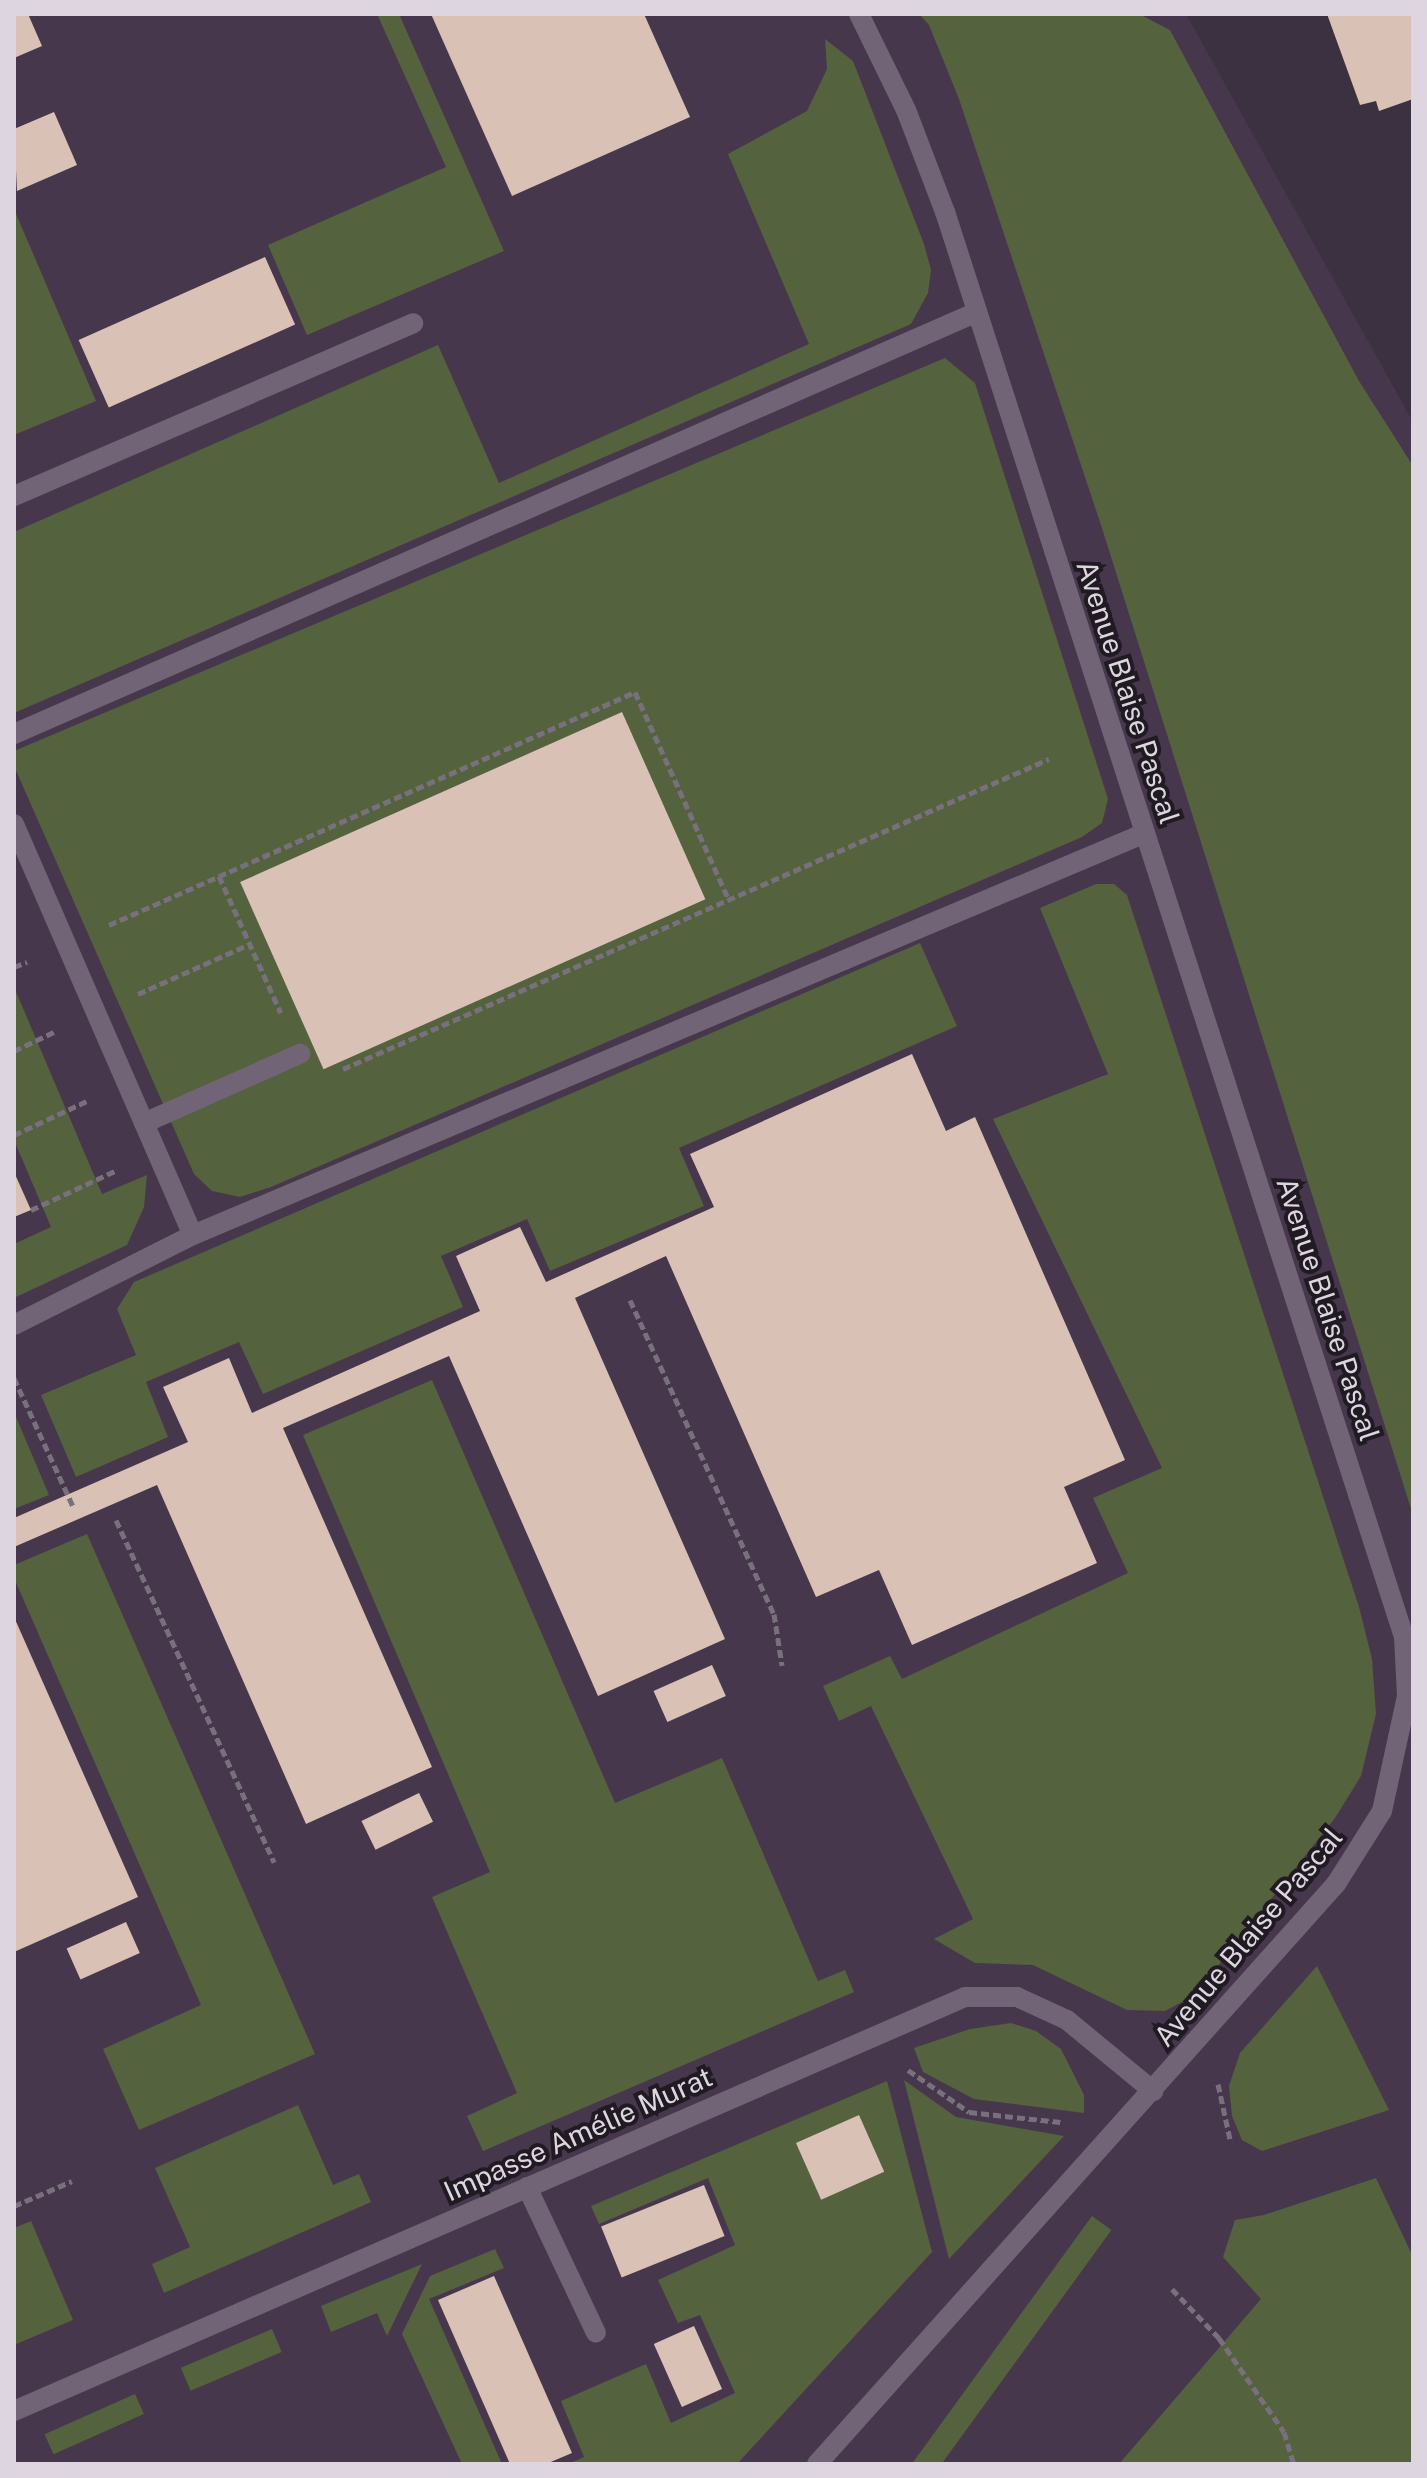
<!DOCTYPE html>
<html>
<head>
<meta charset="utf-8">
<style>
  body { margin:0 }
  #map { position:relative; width:1427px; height:2478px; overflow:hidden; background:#3c3141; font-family:"Public Sans",sans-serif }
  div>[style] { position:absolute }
  .built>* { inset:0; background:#47374d }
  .green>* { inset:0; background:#54623e; transform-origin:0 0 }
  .building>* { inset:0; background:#d9c1b6; transform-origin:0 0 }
  .path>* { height:5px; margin-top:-2.5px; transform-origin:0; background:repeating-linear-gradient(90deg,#79707e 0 8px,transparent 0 12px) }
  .service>* { height:20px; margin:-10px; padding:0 10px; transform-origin:10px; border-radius:10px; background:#716476 }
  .minor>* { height:20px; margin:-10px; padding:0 10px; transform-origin:10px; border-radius:10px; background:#716476 }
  span { translate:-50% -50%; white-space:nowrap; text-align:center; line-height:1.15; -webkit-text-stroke:8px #201b23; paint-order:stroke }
  .street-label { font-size:28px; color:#ddd6e0 }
  .frame { position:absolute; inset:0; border:16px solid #ddd6e0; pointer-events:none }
</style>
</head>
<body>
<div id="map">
  <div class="built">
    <i style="clip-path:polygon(14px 14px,1186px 14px,1413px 422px,1413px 2464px,14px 2464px)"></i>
  </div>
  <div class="green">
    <i style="clip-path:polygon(377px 14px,399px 14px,504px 251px,307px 335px,268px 245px,446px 167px)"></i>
    <i style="clip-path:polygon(919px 14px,1139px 14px,1170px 30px,1359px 381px,1413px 466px,1413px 1515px,1101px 525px,959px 99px,929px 25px)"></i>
    <i style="clip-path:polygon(825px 39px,853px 61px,924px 244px,931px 270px,928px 293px,911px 324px,14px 713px,14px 532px,438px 345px,499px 483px,809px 344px,728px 154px,807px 111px,827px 69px)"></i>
    <i style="clip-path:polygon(14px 209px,96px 401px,14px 435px)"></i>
    <i style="clip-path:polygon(945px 358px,975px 383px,1108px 799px,1102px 823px,1082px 837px,271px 1187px,240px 1197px,212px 1191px,194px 1174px,14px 766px,14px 751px)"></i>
    <i style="clip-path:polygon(1096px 884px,1114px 884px,1127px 895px,1359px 1607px,1372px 1659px,1376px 1714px,1361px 1776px,1335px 1818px,1195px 1995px,1165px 2011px,1127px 2010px,1033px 1965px,975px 1963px,934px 1939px,973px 1919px,871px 1706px,839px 1721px,823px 1686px,890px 1656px,902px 1679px,1128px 1573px,1093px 1498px,1162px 1468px,993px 1119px,1108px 1074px,1040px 908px)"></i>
    <i style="clip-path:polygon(920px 943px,957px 1026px,679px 1148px,704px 1206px,550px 1271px,527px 1219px,441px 1256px,463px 1307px,263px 1394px,239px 1342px,146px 1382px,168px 1437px,76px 1477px,41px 1395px,136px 1355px,117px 1309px,134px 1282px)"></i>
    <i style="clip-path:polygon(14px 987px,102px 1194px,147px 1175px,144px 1207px,127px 1245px,14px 1298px,14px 1244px,51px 1227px,14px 1140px)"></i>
    <i style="clip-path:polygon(432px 1380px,615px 1803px,722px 1758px,818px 1981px,845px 1970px,854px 1992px,483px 2151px,467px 2116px,517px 2093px,432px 1897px,490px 1872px,303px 1435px)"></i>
    <i style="clip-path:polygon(14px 1412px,49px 1495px,14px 1509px)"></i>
    <i style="clip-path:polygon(87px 1534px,315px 2054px,139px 2130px,103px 2049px,201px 2005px,14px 1578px,14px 1565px)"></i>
    <i style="clip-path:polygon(1317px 1966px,1389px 2110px,1262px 2151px,1242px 2140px,1232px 2116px,1229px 2086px,1240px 2053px)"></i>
    <i style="clip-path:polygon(1011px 2023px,1036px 2031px,1061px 2049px,1084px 2095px,1084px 2113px,974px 2099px,923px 2072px,914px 2048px,970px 2029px)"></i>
    <i style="clip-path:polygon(904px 2080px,956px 2117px,1064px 2136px,949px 2259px)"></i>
    <i style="clip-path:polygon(887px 2081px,932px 2252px,737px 2464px,568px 2464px,584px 2457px,561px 2401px,646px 2364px,671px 2423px,735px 2393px,700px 2315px,678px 2323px,658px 2280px,735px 2245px,708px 2178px,599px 2224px,591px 2206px)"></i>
    <i style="clip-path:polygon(298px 2105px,333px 2185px,359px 2174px,371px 2202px,164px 2293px,152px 2264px,190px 2247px,155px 2168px)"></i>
    <i style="clip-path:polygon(1376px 2178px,1413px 2257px,1413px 2464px,1119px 2464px,1261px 2299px,1223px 2257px,1235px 2220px,1264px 2215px)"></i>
    <i style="left:1092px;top:2216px;width:24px;height:333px;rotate:36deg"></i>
    <i style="clip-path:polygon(31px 2221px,73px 2320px,14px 2345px,14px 2228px)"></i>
    <i style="clip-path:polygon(495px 2249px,504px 2268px,429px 2299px,502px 2464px,462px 2464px,402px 2334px,430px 2276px)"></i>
    <i style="clip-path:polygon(422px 2264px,387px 2336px,377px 2313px,331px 2332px,321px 2306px)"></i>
    <i style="left:272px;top:2329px;width:25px;height:99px;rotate:67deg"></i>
    <i style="left:135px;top:2394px;width:22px;height:99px;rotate:66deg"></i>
  </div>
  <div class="building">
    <i style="clip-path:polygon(14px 14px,28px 14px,42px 46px,14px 58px)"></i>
    <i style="clip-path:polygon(431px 14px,644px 14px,690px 117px,512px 196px)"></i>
    <i style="clip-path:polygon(1327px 14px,1413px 14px,1413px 99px,1379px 111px,1376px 101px,1360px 105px)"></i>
    <i style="clip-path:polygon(54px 112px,77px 165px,17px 191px,14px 129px)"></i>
    <i style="left:265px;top:257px;width:74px;height:204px;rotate:66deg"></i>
    <i style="left:622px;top:712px;width:205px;height:418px;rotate:66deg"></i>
    <i style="clip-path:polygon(912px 1054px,946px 1131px,975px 1117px,1125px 1460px,1064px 1487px,1097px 1563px,912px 1645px,879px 1570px,816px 1597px,666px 1256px,575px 1298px,725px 1639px,598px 1696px,449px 1356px,283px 1428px,432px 1767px,306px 1824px,157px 1485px,14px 1547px,14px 1518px,188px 1442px,163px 1387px,229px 1358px,252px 1413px,480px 1311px,456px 1256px,520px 1227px,546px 1282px,714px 1207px,690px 1154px)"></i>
    <i style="clip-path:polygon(14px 1172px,31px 1210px,14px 1217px)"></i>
    <i style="clip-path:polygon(14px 1617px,138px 1897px,14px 1952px)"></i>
    <i style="left:712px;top:1665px;width:34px;height:64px;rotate:66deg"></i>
    <i style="left:419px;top:1793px;width:32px;height:64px;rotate:64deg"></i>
    <i style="left:126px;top:1922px;width:34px;height:65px;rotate:66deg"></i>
    <i style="left:859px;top:2115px;width:62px;height:69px;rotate:66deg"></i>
    <i style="left:704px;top:2185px;width:55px;height:111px;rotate:68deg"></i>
    <i style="clip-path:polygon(494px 2276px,572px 2453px,546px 2464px,510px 2464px,438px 2300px)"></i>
    <i style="left:694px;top:2326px;width:69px;height:44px;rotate:66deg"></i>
  </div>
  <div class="path">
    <i style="left:219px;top:876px;width:150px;rotate:65.7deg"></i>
    <i style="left:109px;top:925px;width:575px;rotate:-23.89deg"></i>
    <i style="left:635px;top:692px;width:228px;rotate:65.7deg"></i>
    <i style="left:14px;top:967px;width:14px;rotate:-21deg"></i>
    <i style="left:138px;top:994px;width:123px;rotate:-24.1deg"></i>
    <i style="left:14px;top:1051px;width:47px;rotate:-25.5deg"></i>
    <i style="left:343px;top:1069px;width:771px;rotate:-23.71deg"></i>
    <i style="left:14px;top:1135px;width:81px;rotate:-25deg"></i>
    <i style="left:31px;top:1210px;width:93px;rotate:-24.9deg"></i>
    <i style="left:630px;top:1300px;width:345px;rotate:65.4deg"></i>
    <i style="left:774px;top:1614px;width:52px;rotate:81.1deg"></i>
    <i style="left:14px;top:1378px;width:141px;rotate:65.3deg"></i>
    <i style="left:116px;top:1520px;width:377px;rotate:65.2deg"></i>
    <i style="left:908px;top:2070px;width:74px;rotate:34.5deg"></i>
    <i style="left:969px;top:2112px;width:92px;rotate:6.3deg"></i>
    <i style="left:1218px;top:2084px;width:56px;rotate:77.7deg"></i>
    <i style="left:14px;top:2206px;width:63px;rotate:-23.3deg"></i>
    <i style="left:1172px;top:2289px;width:68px;rotate:46.2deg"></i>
    <i style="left:1219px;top:2338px;width:114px;rotate:55.3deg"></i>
    <i style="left:1284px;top:2432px;width:34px;rotate:73deg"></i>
  </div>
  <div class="service">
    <i style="left:14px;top:496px;width:435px;rotate:-23.4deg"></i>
    <i style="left:14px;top:734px;width:1049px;rotate:-23.66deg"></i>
    <i style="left:14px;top:824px;width:448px;rotate:66.5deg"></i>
    <i style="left:144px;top:1123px;width:171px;rotate:-23.9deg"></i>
    <i style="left:14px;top:1325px;width:200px;rotate:-26.7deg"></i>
    <i style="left:193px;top:1235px;width:1033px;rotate:-22.89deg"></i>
    <i style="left:527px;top:2187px;width:161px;rotate:64.7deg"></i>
    <i style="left:14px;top:2411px;width:1037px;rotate:-23.52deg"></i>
    <i style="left:965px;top:1997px;width:52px"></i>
    <i style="left:1017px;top:1997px;width:55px;rotate:24.7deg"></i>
    <i style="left:1067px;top:2020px;width:112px;rotate:39.5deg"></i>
  </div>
  <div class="minor">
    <i style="left:817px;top:2464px;width:778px;rotate:-48.18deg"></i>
    <i style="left:1336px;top:1884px;width:86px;rotate:-57.8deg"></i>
    <i style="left:1382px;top:1811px;width:118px;rotate:-77.7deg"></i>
    <i style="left:1407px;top:1696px;width:59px;rotate:-92.9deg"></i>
    <i style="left:1404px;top:1637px;width:1497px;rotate:-107.85deg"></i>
    <i style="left:945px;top:212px;width:109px;rotate:-110.9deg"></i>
    <i style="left:906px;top:110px;width:107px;rotate:-116.1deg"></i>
  </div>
  <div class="street-label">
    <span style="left:1128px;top:692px;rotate:72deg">Avenue Blaise Pascal</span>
    <span style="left:1328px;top:1309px;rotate:72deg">Avenue Blaise Pascal</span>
    <span style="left:1248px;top:1937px;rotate:-50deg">Avenue Blaise Pascal</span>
    <span style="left:578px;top:2134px;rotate:-24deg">Impasse Amélie Murat</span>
  </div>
  <div class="frame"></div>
</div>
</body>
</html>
